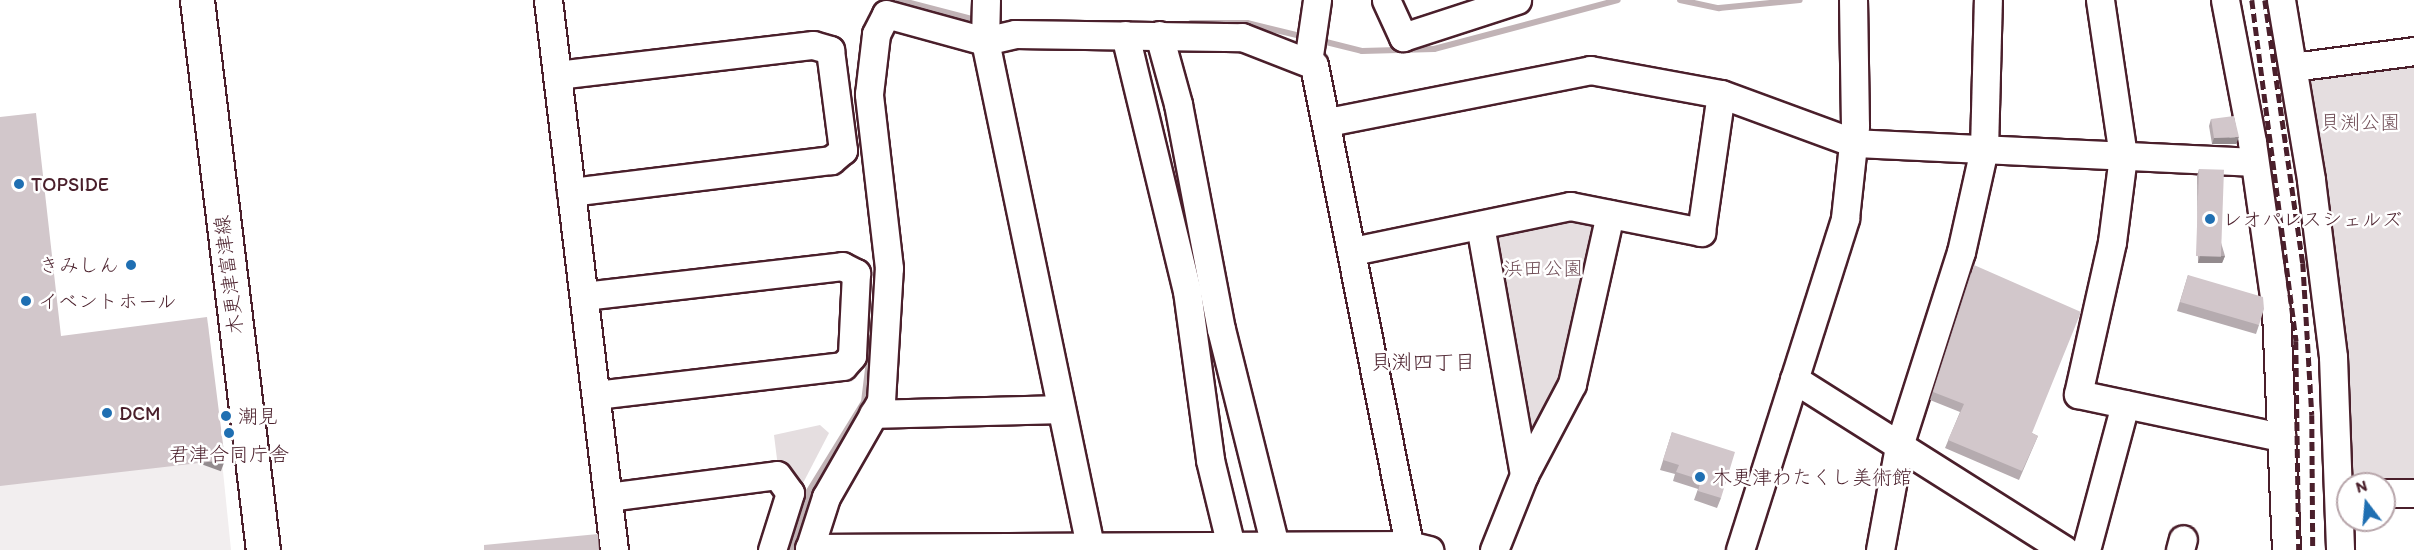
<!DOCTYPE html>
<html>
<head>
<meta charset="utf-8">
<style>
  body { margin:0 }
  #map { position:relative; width:2414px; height:550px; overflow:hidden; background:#fff; font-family:Itim,"Klee One",sans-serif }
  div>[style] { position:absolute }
  .built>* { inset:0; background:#f2eeef }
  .green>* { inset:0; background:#e5dee0 }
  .stream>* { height:6px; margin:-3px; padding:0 3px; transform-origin:3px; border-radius:3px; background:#c1b3b6 }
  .roads { filter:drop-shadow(2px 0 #4a1f2b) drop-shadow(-2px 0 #4a1f2b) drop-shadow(0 2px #4a1f2b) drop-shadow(0 -2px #4a1f2b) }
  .minor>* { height:27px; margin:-13.5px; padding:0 13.5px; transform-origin:13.5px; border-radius:13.5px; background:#fff }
  .major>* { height:33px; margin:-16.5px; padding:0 16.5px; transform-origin:16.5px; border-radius:16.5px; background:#fff }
  .rail>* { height:4.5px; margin-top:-2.25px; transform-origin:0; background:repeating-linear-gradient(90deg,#4a1f2b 0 9px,transparent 0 13.5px) }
  .wall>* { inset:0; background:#b5abaf }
  .shaded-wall>* { inset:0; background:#938b8e; transform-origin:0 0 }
  .building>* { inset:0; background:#d2c7cb; transform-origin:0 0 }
  .dots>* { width:16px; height:16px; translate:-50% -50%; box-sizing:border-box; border:3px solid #fff; border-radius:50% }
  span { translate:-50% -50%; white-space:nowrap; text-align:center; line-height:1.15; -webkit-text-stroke:5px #fff; paint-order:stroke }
  .park-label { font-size:20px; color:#714f58 }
  .poi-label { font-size:20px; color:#4a1f2b }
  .left { translate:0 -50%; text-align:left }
  .right { translate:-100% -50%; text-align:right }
  .street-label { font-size:20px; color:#4a1f2b }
  .neighbourhood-label { font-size:21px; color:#4a1f2b }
  .north { position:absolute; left:2336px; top:472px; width:60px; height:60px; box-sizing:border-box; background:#fff; border:2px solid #b7a5aa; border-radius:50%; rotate:344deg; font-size:16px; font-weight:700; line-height:24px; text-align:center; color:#4a1f2b }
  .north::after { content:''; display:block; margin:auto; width:21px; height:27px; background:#1f6fb2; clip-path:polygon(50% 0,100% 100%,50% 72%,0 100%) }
</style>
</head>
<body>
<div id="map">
  <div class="built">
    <i style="clip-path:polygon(208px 323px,231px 550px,0 550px,0 349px)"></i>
  </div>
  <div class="green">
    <i style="clip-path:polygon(2414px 58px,2414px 484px,2347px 482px,2298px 72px)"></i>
    <i style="clip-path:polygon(1569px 214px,1595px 219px,1562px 386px,1529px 441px,1495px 231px)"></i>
    <i style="clip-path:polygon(820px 425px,829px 433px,801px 487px,778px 467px,774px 435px)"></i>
  </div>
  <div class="stream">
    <i style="left:899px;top:0;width:84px;rotate:14.5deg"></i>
    <i style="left:1680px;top:0;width:40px;rotate:12deg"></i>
    <i style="left:1719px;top:8px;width:81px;rotate:-5.6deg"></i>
    <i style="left:1191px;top:23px;width:56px"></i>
    <i style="left:1247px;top:23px;width:60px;rotate:13.6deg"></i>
    <i style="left:1318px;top:40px;width:45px;rotate:14deg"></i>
    <i style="left:1362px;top:51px;width:72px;rotate:-1.6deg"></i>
    <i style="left:1434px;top:49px;width:190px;rotate:-14.9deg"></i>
    <i style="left:792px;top:550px;width:61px;rotate:-73.9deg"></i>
    <i style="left:809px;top:491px;width:105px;rotate:-58.3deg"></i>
    <i style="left:864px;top:402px;width:66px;rotate:-83.1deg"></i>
  </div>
  <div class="roads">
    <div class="minor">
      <i style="left:548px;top:0;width:554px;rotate:83.16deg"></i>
      <i style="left:986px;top:0;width:41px;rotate:91.4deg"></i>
      <i style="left:985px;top:41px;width:516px;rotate:78.25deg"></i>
      <i style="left:1386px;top:0;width:41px;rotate:65.3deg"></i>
      <i style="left:1403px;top:37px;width:120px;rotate:-18deg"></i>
      <i style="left:2100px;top:0;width:158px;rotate:81.6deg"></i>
      <i style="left:2123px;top:156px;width:87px;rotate:97.3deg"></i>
      <i style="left:2112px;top:242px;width:156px;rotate:102.6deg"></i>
      <i style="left:2078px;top:394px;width:208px;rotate:12deg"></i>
      <i style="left:2225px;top:0;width:145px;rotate:79.2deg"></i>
      <i style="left:2252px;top:142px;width:171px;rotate:81.9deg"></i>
      <i style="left:2276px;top:311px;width:239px;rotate:87.6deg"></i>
      <i style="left:2281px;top:0;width:182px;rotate:80.5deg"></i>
      <i style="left:2311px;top:180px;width:178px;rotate:82.9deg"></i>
      <i style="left:2333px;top:357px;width:193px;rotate:87.9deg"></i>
      <i style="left:1125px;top:35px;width:263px;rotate:76.4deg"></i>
      <i style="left:1187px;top:291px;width:171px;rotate:82.2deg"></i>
      <i style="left:1210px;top:460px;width:93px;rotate:76.3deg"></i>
      <i style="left:1159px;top:35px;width:72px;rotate:74.6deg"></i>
      <i style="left:1178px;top:104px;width:229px;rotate:79.2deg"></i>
      <i style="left:1221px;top:329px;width:228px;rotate:76deg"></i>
      <i style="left:1308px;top:62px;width:63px;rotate:-81.7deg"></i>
      <i style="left:2293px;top:67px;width:122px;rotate:-7.5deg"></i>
      <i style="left:557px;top:75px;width:258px;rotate:-6.7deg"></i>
      <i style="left:813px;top:45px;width:18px;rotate:16deg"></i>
      <i style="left:830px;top:50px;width:101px;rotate:82.6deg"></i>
      <i style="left:843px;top:150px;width:16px;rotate:140deg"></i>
      <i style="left:831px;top:160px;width:262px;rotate:173deg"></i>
      <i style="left:1328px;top:122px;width:267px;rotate:-11.2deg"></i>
      <i style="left:1590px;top:70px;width:133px;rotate:10.4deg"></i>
      <i style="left:1721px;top:94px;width:142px;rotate:20.2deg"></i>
      <i style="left:1854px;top:143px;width:399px;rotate:2.7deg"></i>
      <i style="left:1480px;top:225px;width:254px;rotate:80deg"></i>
      <i style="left:1353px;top:251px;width:222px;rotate:-11.7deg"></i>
      <i style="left:1570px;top:206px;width:134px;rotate:11.2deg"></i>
      <i style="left:1701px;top:232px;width:139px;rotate:-81.8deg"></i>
      <i style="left:584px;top:296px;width:260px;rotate:-6.6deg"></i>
      <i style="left:842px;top:266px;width:16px;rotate:27deg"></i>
      <i style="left:856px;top:273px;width:83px;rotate:92.8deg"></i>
      <i style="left:852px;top:356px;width:13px;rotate:132deg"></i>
      <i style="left:843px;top:366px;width:248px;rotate:173.3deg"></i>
      <i style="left:1794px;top:379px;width:320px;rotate:32.3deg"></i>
      <i style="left:873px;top:414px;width:187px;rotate:-1.5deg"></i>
      <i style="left:2384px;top:493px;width:30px"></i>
      <i style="left:608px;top:497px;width:170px;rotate:-7.4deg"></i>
      <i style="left:777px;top:475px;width:22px;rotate:54deg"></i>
      <i style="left:790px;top:493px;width:60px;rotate:107.5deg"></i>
      <i style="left:809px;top:548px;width:600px;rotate:-0.29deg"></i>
      <i style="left:1409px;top:545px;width:21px;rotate:14deg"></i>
      <i style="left:809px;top:550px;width:56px;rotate:-72.2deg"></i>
      <i style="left:826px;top:497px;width:111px;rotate:-60.2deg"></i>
      <i style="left:881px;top:401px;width:133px;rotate:-86.6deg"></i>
      <i style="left:889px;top:268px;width:175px;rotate:-96.6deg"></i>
      <i style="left:869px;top:94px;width:60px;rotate:-83.3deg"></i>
      <i style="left:876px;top:34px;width:22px;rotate:-63deg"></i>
      <i style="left:886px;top:14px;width:103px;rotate:15.3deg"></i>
      <i style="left:985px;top:41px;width:31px;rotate:-13deg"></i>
      <i style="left:1015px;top:34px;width:227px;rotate:0.8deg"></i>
      <i style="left:1242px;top:37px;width:77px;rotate:21.3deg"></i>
      <i style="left:1314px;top:65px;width:489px;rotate:78.8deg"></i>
      <i style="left:1494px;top:550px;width:81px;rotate:-68.2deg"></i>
      <i style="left:1524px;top:475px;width:103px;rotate:-62.2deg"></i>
      <i style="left:1572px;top:384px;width:174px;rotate:-77.4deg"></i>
      <i style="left:1740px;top:550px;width:348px;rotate:-72.4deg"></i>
      <i style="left:1845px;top:218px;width:93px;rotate:-83.8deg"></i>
      <i style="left:1855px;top:126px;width:126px;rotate:-90.9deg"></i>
      <i style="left:1880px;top:550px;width:106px;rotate:-79.6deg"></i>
      <i style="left:1899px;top:446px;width:204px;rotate:-72.3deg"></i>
      <i style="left:1961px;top:252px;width:106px;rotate:-77.4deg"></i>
      <i style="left:1984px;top:149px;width:149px;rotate:-88.5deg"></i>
      <i style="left:2086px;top:550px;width:151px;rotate:-75deg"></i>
      <i style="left:2180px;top:550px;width:11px;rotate:-75deg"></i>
    </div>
    <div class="major">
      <i style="left:197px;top:0;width:554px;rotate:83.16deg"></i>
    </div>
  </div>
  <div class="rail">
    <i style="left:2252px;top:0;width:344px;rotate:82.6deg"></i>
    <i style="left:2296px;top:341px;width:209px;rotate:89.2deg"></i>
    <i style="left:2265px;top:0;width:266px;rotate:81.8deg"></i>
    <i style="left:2303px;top:263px;width:152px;rotate:86.6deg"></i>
    <i style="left:2312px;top:415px;width:135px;rotate:89.6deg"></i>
  </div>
  <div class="wall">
    <i style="clip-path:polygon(2211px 119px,2236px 144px,2212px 144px,2209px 126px)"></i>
    <i style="clip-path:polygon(2199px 169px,2225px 256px,2222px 263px,2198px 263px,2197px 176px)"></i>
    <i style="clip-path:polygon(1971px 273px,2032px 433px,2038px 436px,2019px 480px,1945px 448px,1960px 412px,1930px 400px)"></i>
    <i style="clip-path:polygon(2188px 275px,2259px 325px,2256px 334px,2177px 311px)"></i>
    <i style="clip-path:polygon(1672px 432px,1721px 498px,1717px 508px,1694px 500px,1698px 489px,1673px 481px,1675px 474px,1660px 470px)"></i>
  </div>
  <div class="shaded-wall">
    <i style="clip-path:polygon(2239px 137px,2236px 144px,2212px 144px,2214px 138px)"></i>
    <i style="clip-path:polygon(2200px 256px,2225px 256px,2222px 263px,2198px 263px)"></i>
    <i style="left:225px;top:460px;width:12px;height:226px;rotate:110deg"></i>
  </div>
  <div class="building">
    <i style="clip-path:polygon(36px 113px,61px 336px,207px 317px,225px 460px,0 486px,0 117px)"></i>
    <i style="clip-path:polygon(2234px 116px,2239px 137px,2214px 138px,2211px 119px)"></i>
    <i style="left:2199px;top:169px;width:25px;height:87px;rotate:2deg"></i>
    <i style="clip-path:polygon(1974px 265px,2081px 312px,2032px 433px,2038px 436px,2022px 471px,1948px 440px,1964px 404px,1933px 392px)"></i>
    <i style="clip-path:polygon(2188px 275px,2263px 297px,2264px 309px,2259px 325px,2180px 302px)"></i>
    <i style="clip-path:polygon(1672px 432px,1735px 452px,1721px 498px,1698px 491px,1701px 480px,1676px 472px,1679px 465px,1663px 460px)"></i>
    <i style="clip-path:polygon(598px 534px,599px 550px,484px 550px,484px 545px)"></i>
  </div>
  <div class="dots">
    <i style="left:19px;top:184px;background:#1f6fb2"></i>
    <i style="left:2210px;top:219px;background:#1f6fb2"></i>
    <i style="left:131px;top:265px;background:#1f6fb2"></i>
    <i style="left:26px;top:301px;background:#1f6fb2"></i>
    <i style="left:107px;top:413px;background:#1f6fb2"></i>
    <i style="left:226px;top:416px;background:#1f6fb2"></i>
    <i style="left:229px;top:433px;background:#1f6fb2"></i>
    <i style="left:1700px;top:477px;background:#1f6fb2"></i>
  </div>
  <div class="park-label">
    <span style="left:2360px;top:122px">貝渕公園</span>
    <span style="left:1543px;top:268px">浜田公園</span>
  </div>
  <div class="poi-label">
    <span class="left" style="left:31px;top:184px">TOPSIDE</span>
    <span class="left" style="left:2222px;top:219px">レオパレスシェルズ</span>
    <span class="right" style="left:119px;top:265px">きみしん</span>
    <span class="left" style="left:38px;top:301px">イベントホール</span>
    <span class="left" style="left:119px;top:413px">DCM</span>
    <span class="left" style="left:238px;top:416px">潮見</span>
    <span style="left:229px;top:454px">君津合同庁舎</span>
    <span class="left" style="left:1712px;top:477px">木更津わたくし美術館</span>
  </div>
  <div class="street-label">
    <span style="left:229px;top:275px;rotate:-97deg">木更津富津線</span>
  </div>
  <div class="neighbourhood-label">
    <span style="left:1423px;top:362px">貝渕四丁目</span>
  </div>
  <div class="north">N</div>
</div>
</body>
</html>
